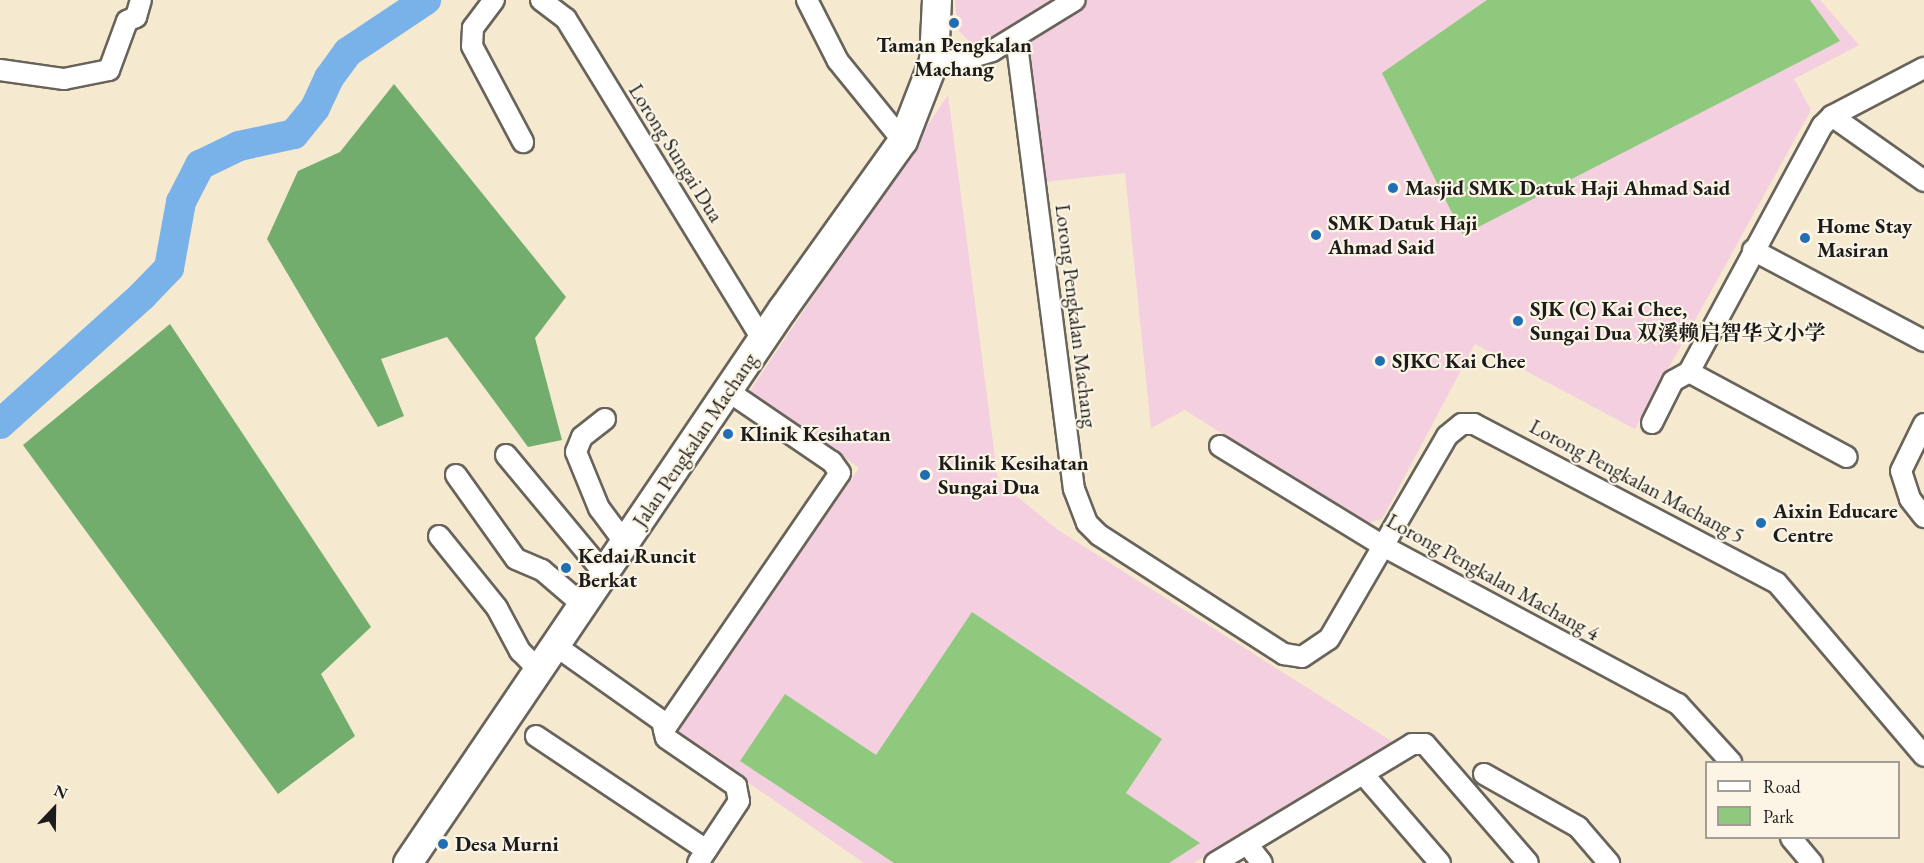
<!DOCTYPE html>
<html>
<head>
<meta charset="utf-8">
<style>
  body { margin:0 }
  #map { position:relative; width:1924px; height:863px; overflow:hidden; background:#f5e9d0; font-family:"EB Garamond","Noto Serif SC",serif }
  div>[style] { position:absolute }
  .built>* { inset:0; background:#f3cfe0 }
  .green>* { inset:0; background:#8fc97e }
  .forest>* { inset:0; background:#73ad6d }
  .river>* { height:30px; margin:-15px; padding:0 15px; transform-origin:15px; border-radius:15px; background:#79b1e9 }
  .roads { filter:drop-shadow(2px 0 #68645b) drop-shadow(-2px 0 #68645b) drop-shadow(0 2px #68645b) drop-shadow(0 -2px #68645b) }
  .street>* { height:20px; margin:-10px; padding:0 10px; transform-origin:10px; border-radius:10px; background:#fff }
  .secondary>* { height:28px; margin:-14px; padding:0 14px; transform-origin:14px; border-radius:14px; background:#fff }
  .dots>* { width:16px; height:16px; translate:-50% -50%; box-sizing:border-box; border:3px solid #fcf5e5; border-radius:50% }
  span { translate:-50% -50%; white-space:nowrap; text-align:center; line-height:1.15; -webkit-text-stroke:4.5px #fcf5e5; paint-order:stroke }
  .poi-label { font-size:21px; color:#1c1c1c; font-weight:700 }
  .left { translate:0 -50%; text-align:left }
  .street-label { font-size:21px; color:#1c1c1c }
  .legend { position:absolute; left:1705px; top:761px; width:195px; height:78px; box-sizing:border-box; background:#fcf5e5; border:2px solid #a29e95; margin:0; padding:8px 10px; list-style:none; font-size:18px; color:#1c1c1c }
  .legend li { display:flex; align-items:center; gap:12px; height:30px }
  .legend b { width:30px; border:2px solid #a29e95 }
  .north { position:absolute; left:24px; top:779px; width:60px; height:60px; -webkit-text-stroke:4px #fcf5e5; paint-order:stroke; rotate:22deg; font-size:16px; font-weight:700; line-height:24px; text-align:center; color:#1c1c1c }
  .north::after { content:''; display:block; margin:auto; width:21px; height:27px; background:#1c1c1c; clip-path:polygon(50% 0,100% 100%,50% 72%,0 100%) }
</style>
</head>
<body>
<div id="map">
  <div class="built">
    <i style="clip-path:polygon(955px 0,1820px 0,1859px 45px,1794px 79px,1811px 110px,1635px 429px,1475px 344px,1382px 519px,1364px 524px,1185px 410px,1151px 428px,1125px 173px,1027px 184px,1008px 29px,976px 48px,958px 30px)"></i>
    <i style="clip-path:polygon(948px 95px,998px 481px,1058px 530px,1393px 742px,1194px 863px,864px 863px,677px 733px,859px 468px,750px 391px)"></i>
  </div>
  <div class="green">
    <i style="clip-path:polygon(1487px 0,1810px 0,1840px 41px,1463px 235px,1382px 73px)"></i>
    <i style="clip-path:polygon(972px 612px,1162px 739px,1126px 793px,1200px 843px,1169px 863px,894px 863px,740px 761px,785px 694px,876px 755px)"></i>
  </div>
  <div class="forest">
    <i style="clip-path:polygon(394px 84px,566px 297px,535px 338px,562px 440px,528px 447px,447px 337px,381px 359px,404px 416px,378px 427px,267px 239px,298px 171px,340px 152px)"></i>
    <i style="clip-path:polygon(170px 324px,371px 627px,321px 674px,355px 736px,278px 794px,23px 445px)"></i>
  </div>
  <div class="river">
    <i style="left:0;top:424px;width:191px;rotate:-42deg"></i>
    <i style="left:142px;top:296px;width:39px;rotate:-46deg"></i>
    <i style="left:169px;top:268px;width:67px;rotate:-79.7deg"></i>
    <i style="left:181px;top:202px;width:42px;rotate:-62.8deg"></i>
    <i style="left:200px;top:165px;width:43px;rotate:-26deg"></i>
    <i style="left:239px;top:146px;width:56px;rotate:-12.3deg"></i>
    <i style="left:294px;top:134px;width:33px;rotate:-51deg"></i>
    <i style="left:315px;top:108px;width:33px;rotate:-65deg"></i>
    <i style="left:329px;top:78px;width:32px;rotate:-54deg"></i>
    <i style="left:348px;top:52px;width:94px;rotate:-33.7deg"></i>
  </div>
  <div class="roads">
    <div class="street">
      <i style="left:494px;top:0;width:35px;rotate:127deg"></i>
      <i style="left:473px;top:28px;width:18px;rotate:93deg"></i>
      <i style="left:472px;top:46px;width:109px;rotate:62deg"></i>
      <i style="left:541px;top:0;width:31px;rotate:37deg"></i>
      <i style="left:566px;top:19px;width:375px;rotate:58.5deg"></i>
      <i style="left:807px;top:0;width:68px;rotate:63.1deg"></i>
      <i style="left:838px;top:61px;width:103px;rotate:50.9deg"></i>
      <i style="left:1016px;top:37px;width:456px;rotate:82.7deg"></i>
      <i style="left:1074px;top:489px;width:36px;rotate:69deg"></i>
      <i style="left:1087px;top:523px;width:17px;rotate:45deg"></i>
      <i style="left:1099px;top:535px;width:220px;rotate:32.8deg"></i>
      <i style="left:1284px;top:654px;width:18px;rotate:9deg"></i>
      <i style="left:1302px;top:657px;width:32px;rotate:-34deg"></i>
      <i style="left:1329px;top:639px;width:235px;rotate:-59.8deg"></i>
      <i style="left:1447px;top:436px;width:19px;rotate:-39deg"></i>
      <i style="left:1462px;top:424px;width:12px"></i>
      <i style="left:1474px;top:424px;width:342px;rotate:27.7deg"></i>
      <i style="left:1777px;top:583px;width:227px;rotate:49.6deg"></i>
      <i style="left:934px;top:61px;width:29px;rotate:-2deg"></i>
      <i style="left:963px;top:60px;width:30px;rotate:-17deg"></i>
      <i style="left:992px;top:51px;width:97px;rotate:-31.6deg"></i>
      <i style="left:0;top:70px;width:65px;rotate:8deg"></i>
      <i style="left:64px;top:79px;width:46px;rotate:-11.3deg"></i>
      <i style="left:109px;top:70px;width:52px;rotate:-69.8deg"></i>
      <i style="left:127px;top:21px;width:10px;rotate:-24deg"></i>
      <i style="left:136px;top:17px;width:18px;rotate:-74deg"></i>
      <i style="left:1832px;top:116px;width:113px;rotate:35.2deg"></i>
      <i style="left:1753px;top:250px;width:194px;rotate:28deg"></i>
      <i style="left:1689px;top:372px;width:179px;rotate:28.3deg"></i>
      <i style="left:605px;top:419px;width:29px;rotate:142deg"></i>
      <i style="left:582px;top:437px;width:16px;rotate:112deg"></i>
      <i style="left:576px;top:452px;width:61px;rotate:67.7deg"></i>
      <i style="left:599px;top:508px;width:44px;rotate:53.4deg"></i>
      <i style="left:1652px;top:423px;width:47px;rotate:-63.4deg"></i>
      <i style="left:1673px;top:381px;width:18px;rotate:-29deg"></i>
      <i style="left:1689px;top:372px;width:280px;rotate:-61.6deg"></i>
      <i style="left:1822px;top:126px;width:14px;rotate:-45deg"></i>
      <i style="left:1832px;top:116px;width:104px;rotate:-27.6deg"></i>
      <i style="left:1924px;top:424px;width:52px;rotate:116.1deg"></i>
      <i style="left:1901px;top:471px;width:29px;rotate:72deg"></i>
      <i style="left:1910px;top:499px;width:23px;rotate:52deg"></i>
      <i style="left:1220px;top:446px;width:191px;rotate:31.5deg"></i>
      <i style="left:1383px;top:546px;width:335px;rotate:28.2deg"></i>
      <i style="left:1678px;top:704px;width:79px;rotate:47.6deg"></i>
      <i style="left:506px;top:455px;width:153px;rotate:50.3deg"></i>
      <i style="left:456px;top:475px;width:103px;rotate:54.5deg"></i>
      <i style="left:516px;top:559px;width:28px;rotate:23deg"></i>
      <i style="left:542px;top:570px;width:54px;rotate:40.5deg"></i>
      <i style="left:439px;top:536px;width:92px;rotate:51.1deg"></i>
      <i style="left:497px;top:608px;width:49px;rotate:61.9deg"></i>
      <i style="left:520px;top:651px;width:27px;rotate:45deg"></i>
      <i style="left:556px;top:646px;width:130px;rotate:35.3deg"></i>
      <i style="left:662px;top:721px;width:17px;rotate:77deg"></i>
      <i style="left:666px;top:738px;width:85px;rotate:34.4deg"></i>
      <i style="left:736px;top:786px;width:15px;rotate:79deg"></i>
      <i style="left:739px;top:801px;width:74px;rotate:123.5deg"></i>
      <i style="left:664px;top:730px;width:311px;rotate:-55.6deg"></i>
      <i style="left:840px;top:473px;width:14px;rotate:-126deg"></i>
      <i style="left:832px;top:462px;width:126px;rotate:-145.7deg"></i>
      <i style="left:536px;top:736px;width:205px;rotate:33.8deg"></i>
      <i style="left:1484px;top:774px;width:108px;rotate:29.4deg"></i>
      <i style="left:1578px;top:827px;width:48px;rotate:49.3deg"></i>
      <i style="left:1364px;top:775px;width:116px;rotate:49.2deg"></i>
      <i style="left:1791px;top:838px;width:33px;rotate:50deg"></i>
      <i style="left:1247px;top:844px;width:24px;rotate:52deg"></i>
      <i style="left:1215px;top:863px;width:230px;rotate:-31.1deg"></i>
      <i style="left:1412px;top:744px;width:13px"></i>
      <i style="left:1425px;top:744px;width:157px;rotate:49.1deg"></i>
    </div>
    <div class="secondary">
      <i style="left:408px;top:863px;width:669px;rotate:-55.91deg"></i>
      <i style="left:783px;top:309px;width:206px;rotate:-54.5deg"></i>
      <i style="left:903px;top:141px;width:86px;rotate:-68.8deg"></i>
      <i style="left:934px;top:61px;width:61px;rotate:-87.2deg"></i>
    </div>
  </div>
  <div class="dots">
    <i style="left:954px;top:23px;background:#1f6fb2"></i>
    <i style="left:1393px;top:188px;background:#1f6fb2"></i>
    <i style="left:1316px;top:235px;background:#1f6fb2"></i>
    <i style="left:1805px;top:238px;background:#1f6fb2"></i>
    <i style="left:1518px;top:321px;background:#1f6fb2"></i>
    <i style="left:1380px;top:361px;background:#1f6fb2"></i>
    <i style="left:728px;top:434px;background:#1f6fb2"></i>
    <i style="left:925px;top:475px;background:#1f6fb2"></i>
    <i style="left:1761px;top:523px;background:#1f6fb2"></i>
    <i style="left:566px;top:568px;background:#1f6fb2"></i>
    <i style="left:443px;top:844px;background:#1f6fb2"></i>
  </div>
  <div class="poi-label">
    <span style="left:954px;top:57px">Taman Pengkalan<br>Machang</span>
    <span class="left" style="left:1405px;top:188px">Masjid SMK Datuk Haji Ahmad Said</span>
    <span class="left" style="left:1328px;top:235px">SMK Datuk Haji<br>Ahmad Said</span>
    <span class="left" style="left:1817px;top:238px">Home Stay<br>Masiran</span>
    <span class="left" style="left:1530px;top:321px">SJK (C) Kai Chee,<br>Sungai Dua 双溪赖启智华文小学</span>
    <span class="left" style="left:1392px;top:361px">SJKC Kai Chee</span>
    <span class="left" style="left:740px;top:434px">Klinik Kesihatan</span>
    <span class="left" style="left:938px;top:475px">Klinik Kesihatan<br>Sungai Dua</span>
    <span class="left" style="left:1773px;top:523px">Aixin Educare<br>Centre</span>
    <span class="left" style="left:578px;top:568px">Kedai Runcit<br>Berkat</span>
    <span class="left" style="left:455px;top:844px">Desa Murni</span>
  </div>
  <div class="street-label">
    <span style="left:676px;top:153px;rotate:58deg">Lorong Sungai Dua</span>
    <span style="left:1076px;top:316px;rotate:83deg">Lorong Pengkalan Machang</span>
    <span style="left:695px;top:440px;rotate:-56deg">Jalan Pengkalan Machang</span>
    <span style="left:1637px;top:481px;rotate:28deg">Lorong Pengkalan Machang 5</span>
    <span style="left:1493px;top:577px;rotate:29deg">Lorong Pengkalan Machang 4</span>
  </div>
  <ul class="legend">
  <li><b style="height:8px;background:#fff"></b>Road</li>
  <li><b style="height:16px;background:#8fc97e"></b>Park</li>
  </ul>
  <div class="north">N</div>
</div>
</body>
</html>
